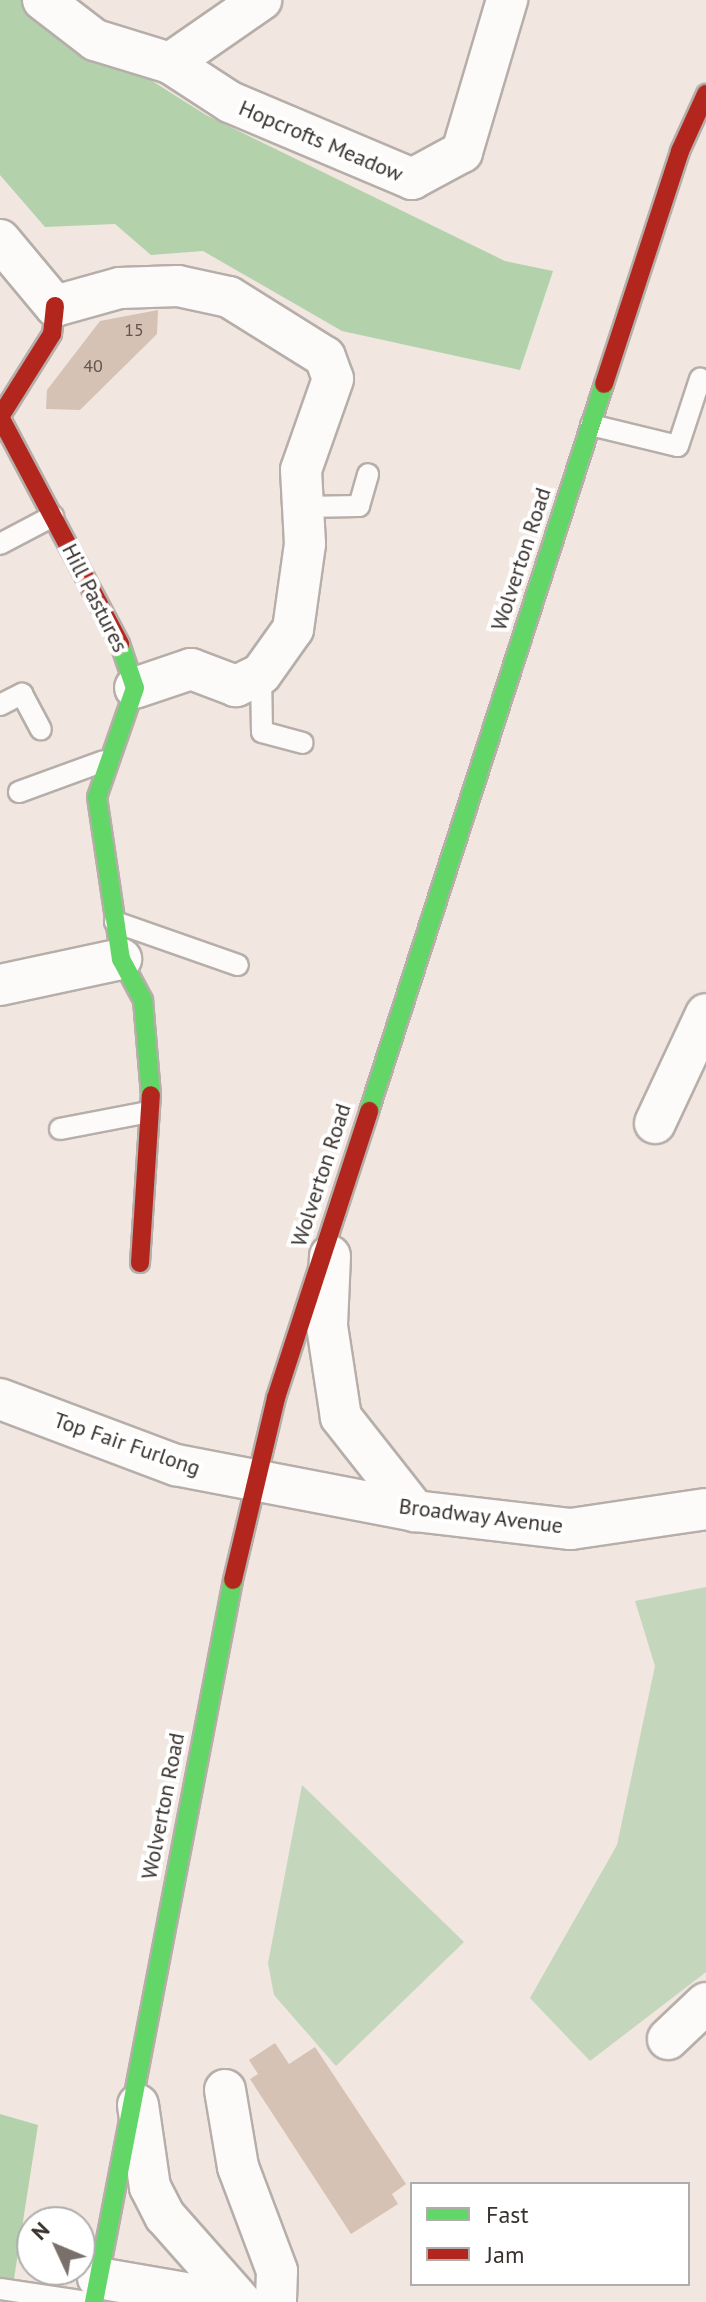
<!DOCTYPE html>
<html>
<head>
<meta charset="utf-8">
<style>
  body { margin:0 }
  #map { position:relative; width:706px; height:2302px; overflow:hidden; background:#f1e6e0; font-family:"PT Sans",sans-serif }
  div>[style] { position:absolute }
  .green>* { inset:0; background:#c4d6bc }
  .forest>* { inset:0; background:#b3d2ab }
  .building>* { inset:0; background:#d6c1b5 }
  .roads { filter:drop-shadow(2px 0 #b6aea9) drop-shadow(-2px 0 #b6aea9) drop-shadow(0 2px #b6aea9) drop-shadow(0 -2px #b6aea9) }
  .lane>* { height:20px; margin:-10px; padding:0 10px; transform-origin:10px; border-radius:10px; background:#fdfbfa }
  .street>* { height:40px; margin:-20px; padding:0 20px; transform-origin:20px; border-radius:20px; background:#fdfbfa }
  .fast>* { height:18px; margin:-9px; padding:0 9px; transform-origin:9px; border-radius:9px; background:#63d668 }
  .jam>* { height:18px; margin:-9px; padding:0 9px; transform-origin:9px; border-radius:9px; background:#b3261e }
  span { translate:-50% -50%; white-space:nowrap; text-align:center; line-height:1.15; -webkit-text-stroke:8px #fff; paint-order:stroke }
  .number-label { font-size:18px; color:#60554f }
  .number-label span { -webkit-text-stroke-width:0 }
  .street-label { font-size:22px; color:#38312d }
  .legend { position:absolute; left:410px; top:2182px; width:280px; height:104px; box-sizing:border-box; background:#fff; border:2px solid #afadab; margin:0; padding:10px 14px; list-style:none; font-size:24px; color:#38312d }
  .legend li { display:flex; align-items:center; gap:16px; height:40px }
  .legend b { width:40px; border:2px solid #afadab }
  .north { position:absolute; left:16px; top:2206px; width:80px; height:80px; box-sizing:border-box; background:#fff; border:2px solid #afadab; border-radius:50%; rotate:314deg; font-size:22px; font-weight:700; line-height:32px; text-align:center; color:#38312d }
  .north::after { content:''; display:block; margin:auto; width:28px; height:36px; background:#79706c; clip-path:polygon(50% 0,100% 100%,50% 72%,0 100%) }
</style>
</head>
<body>
<div id="map">
  <div class="green">
    <i style="clip-path:polygon(706px 1587px,706px 1972px,590px 2061px,530px 1998px,617px 1845px,655px 1666px,635px 1601px)"></i>
    <i style="clip-path:polygon(302px 1785px,464px 1942px,336px 2066px,274px 1995px,268px 1963px)"></i>
  </div>
  <div class="forest">
    <i style="clip-path:polygon(0 0,24px 0,206px 115px,505px 261px,553px 271px,520px 370px,342px 331px,203px 251px,151px 255px,115px 224px,45px 227px,0 175px)"></i>
    <i style="clip-path:polygon(0 2114px,38px 2125px,13px 2285px,0 2283px)"></i>
  </div>
  <div class="building">
    <i style="clip-path:polygon(158px 310px,157px 334px,80px 410px,46px 409px,47px 390px,100px 321px)"></i>
    <i style="clip-path:polygon(275px 2043px,289px 2064px,315px 2047px,406px 2184px,392px 2194px,398px 2204px,351px 2234px,250px 2079px,258px 2074px,249px 2060px)"></i>
  </div>
  <div class="roads">
    <div class="lane">
      <i style="left:591px;top:425px;width:89px;rotate:13.6deg"></i>
      <i style="left:678px;top:446px;width:71px;rotate:-71.8deg"></i>
      <i style="left:302px;top:507px;width:57px;rotate:-1deg"></i>
      <i style="left:359px;top:506px;width:33px;rotate:-74deg"></i>
      <i style="left:0;top:544px;width:60px;rotate:-27.8deg"></i>
      <i style="left:261px;top:674px;width:58px;rotate:89deg"></i>
      <i style="left:262px;top:732px;width:42px;rotate:15deg"></i>
      <i style="left:0;top:705px;width:25px;rotate:-27deg"></i>
      <i style="left:22px;top:694px;width:40px;rotate:62deg"></i>
      <i style="left:19px;top:792px;width:90px;rotate:-20deg"></i>
      <i style="left:115px;top:922px;width:130px;rotate:19.3deg"></i>
      <i style="left:60px;top:1129px;width:90px;rotate:-10.9deg"></i>
      <i style="left:0;top:2289px;width:88px;rotate:8.5deg"></i>
    </div>
    <div class="street">
      <i style="left:43px;top:0;width:66px;rotate:37.6deg"></i>
      <i style="left:95px;top:40px;width:78px;rotate:17deg"></i>
      <i style="left:170px;top:63px;width:72px;rotate:33deg"></i>
      <i style="left:230px;top:102px;width:198px;rotate:22.9deg"></i>
      <i style="left:412px;top:179px;width:57px;rotate:-28.4deg"></i>
      <i style="left:462px;top:152px;width:159px;rotate:-73.5deg"></i>
      <i style="left:170px;top:63px;width:111px;rotate:-34.7deg"></i>
      <i style="left:0;top:240px;width:86px;rotate:50.2deg"></i>
      <i style="left:55px;top:306px;width:67px;rotate:-15.5deg"></i>
      <i style="left:120px;top:288px;width:58px;rotate:-2deg"></i>
      <i style="left:178px;top:286px;width:52px;rotate:12.2deg"></i>
      <i style="left:229px;top:297px;width:113px;rotate:32deg"></i>
      <i style="left:325px;top:357px;width:23px;rotate:70deg"></i>
      <i style="left:333px;top:379px;width:96px;rotate:109.4deg"></i>
      <i style="left:301px;top:470px;width:74px;rotate:86.9deg"></i>
      <i style="left:305px;top:544px;width:86px;rotate:98deg"></i>
      <i style="left:293px;top:629px;width:55px;rotate:125.4deg"></i>
      <i style="left:261px;top:674px;width:28px;rotate:154deg"></i>
      <i style="left:236px;top:686px;width:48px;rotate:-159.3deg"></i>
      <i style="left:191px;top:669px;width:59px;rotate:161.3deg"></i>
      <i style="left:0;top:985px;width:124px;rotate:-12.1deg"></i>
      <i style="left:655px;top:1123px;width:120px;rotate:-64.9deg"></i>
      <i style="left:330px;top:1256px;width:70px;rotate:92.5deg"></i>
      <i style="left:327px;top:1326px;width:92px;rotate:81.3deg"></i>
      <i style="left:341px;top:1417px;width:120px;rotate:51.8deg"></i>
      <i style="left:0;top:1399px;width:188px;rotate:20.6deg"></i>
      <i style="left:176px;top:1465px;width:243px;rotate:10.9deg"></i>
      <i style="left:415px;top:1511px;width:157px;rotate:6.6deg"></i>
      <i style="left:571px;top:1529px;width:136px;rotate:-8.4deg"></i>
      <i style="left:668px;top:2039px;width:52px;rotate:-43.5deg"></i>
      <i style="left:225px;top:2090px;width:78px;rotate:80.4deg"></i>
      <i style="left:238px;top:2167px;width:111px;rotate:69.4deg"></i>
      <i style="left:277px;top:2271px;width:31px;rotate:92deg"></i>
      <i style="left:138px;top:2105px;width:83px;rotate:81.7deg"></i>
      <i style="left:150px;top:2187px;width:33px;rotate:63deg"></i>
      <i style="left:165px;top:2216px;width:115px;rotate:48.5deg"></i>
      <i style="left:98px;top:2278px;width:143px;rotate:9.7deg"></i>
    </div>
    <div class="fast">
      <i style="left:120px;top:644px;width:46px;rotate:71.2deg"></i>
      <i style="left:135px;top:688px;width:115px;rotate:109.2deg"></i>
      <i style="left:97px;top:797px;width:164px;rotate:81.6deg"></i>
      <i style="left:121px;top:959px;width:47px;rotate:61.8deg"></i>
      <i style="left:143px;top:1000px;width:95px;rotate:85.2deg"></i>
      <i style="left:369px;top:1111px;width:764px;rotate:-72.09deg"></i>
      <i style="left:94px;top:2302px;width:735px;rotate:-79.1deg"></i>
    </div>
    <div class="jam">
      <i style="left:55px;top:306px;width:28px;rotate:96deg"></i>
      <i style="left:52px;top:334px;width:98px;rotate:122.1deg"></i>
      <i style="left:0;top:417px;width:257px;rotate:62.1deg"></i>
      <i style="left:604px;top:384px;width:245px;rotate:-71.9deg"></i>
      <i style="left:680px;top:151px;width:63px;rotate:-65.5deg"></i>
      <i style="left:140px;top:1263px;width:168px;rotate:-86.3deg"></i>
      <i style="left:233px;top:1580px;width:187px;rotate:-76.7deg"></i>
      <i style="left:276px;top:1398px;width:302px;rotate:-72deg"></i>
    </div>
  </div>
  <div class="number-label">
    <span style="left:134px;top:330px">15</span>
    <span style="left:93px;top:366px">40</span>
  </div>
  <div class="street-label">
    <span style="left:321px;top:141px;rotate:23deg">Hopcrofts Meadow</span>
    <span style="left:521px;top:559px;rotate:-72deg">Wolverton Road</span>
    <span style="left:95px;top:598px;rotate:63deg">Hill Pastures</span>
    <span style="left:321px;top:1175px;rotate:-72deg">Wolverton Road</span>
    <span style="left:127px;top:1444px;rotate:19deg">Top Fair Furlong</span>
    <span style="left:481px;top:1516px;rotate:7deg">Broadway Avenue</span>
    <span style="left:163px;top:1806px;rotate:-79deg">Wolverton Road</span>
  </div>
  <ul class="legend">
  <li><b style="height:10px;background:#63d668"></b>Fast</li>
  <li><b style="height:10px;background:#b3261e"></b>Jam</li>
  </ul>
  <div class="north">N</div>
</div>
</body>
</html>
